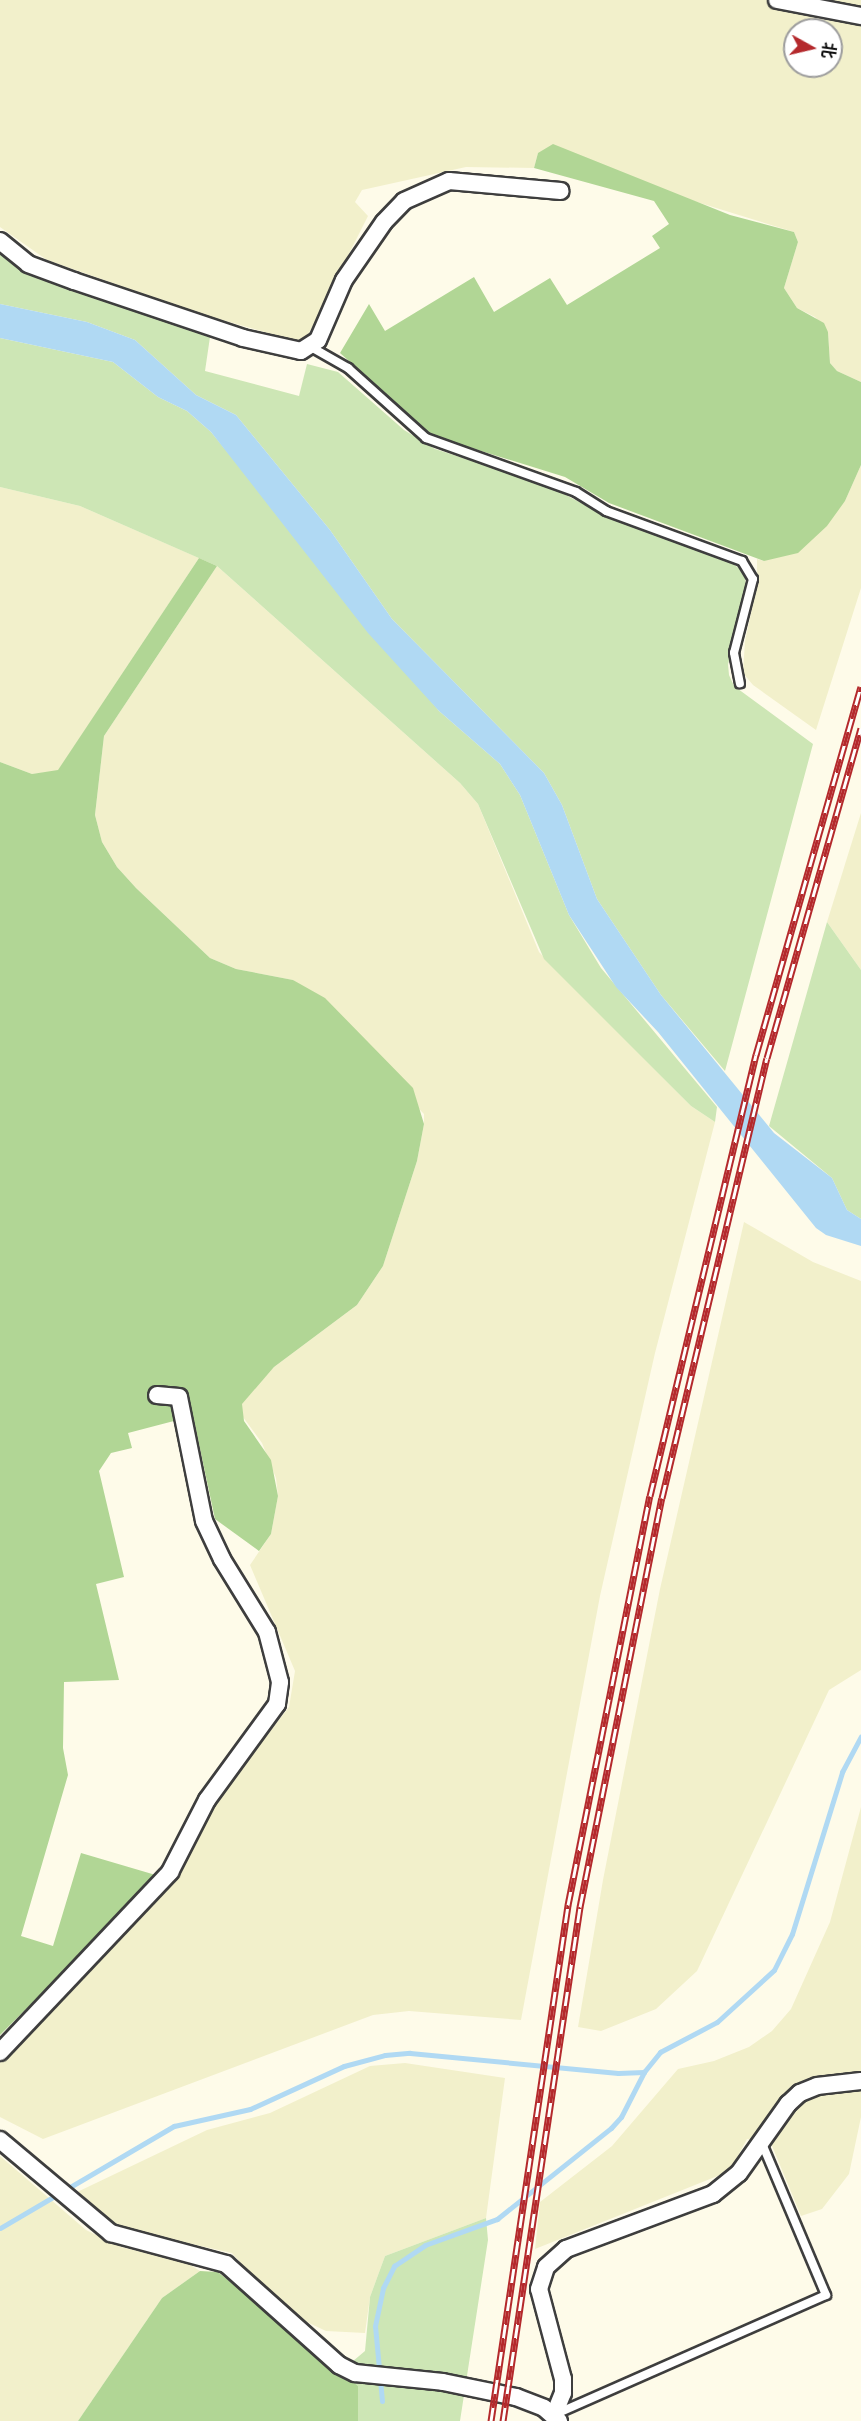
<!DOCTYPE html>
<html>
<head>
<meta charset="utf-8">
<style>
  body { margin:0 }
  #map { position:relative; width:861px; height:2421px; overflow:hidden; background:#fefbe9; font-family:"PT Serif","Noto Sans SC",serif }
  div>[style] { position:absolute }
  .farmland>* { inset:0; background:#f2f0cb }
  .green>* { inset:0; background:#cde6b5 }
  .forest>* { inset:0; background:#b1d695 }
  .water>* { inset:0; background:#b0d9f3 }
  .stream>* { height:5px; margin:-2.5px; padding:0 2.5px; transform-origin:2.5px; border-radius:2.5px; background:#b0d9f3 }
  .roads { filter:drop-shadow(2px 0 #3e3e3e) drop-shadow(-2px 0 #3e3e3e) drop-shadow(0 2px #3e3e3e) drop-shadow(0 -2px #3e3e3e) }
  .service>* { height:8px; margin:-4px; padding:0 4px; transform-origin:4px; border-radius:4px; background:#fff }
  .minor>* { height:16px; margin:-8px; padding:0 8px; transform-origin:8px; border-radius:8px; background:#fff }
  .rail>* { height:7px; margin-top:-3.5px; transform-origin:0; background:repeating-linear-gradient(90deg,#fff 0 14px,#b4292c 0 28px); box-sizing:border-box; border-block:2px solid #b4292c }
  span { translate:-50% -50%; white-space:nowrap; text-align:center; line-height:1.15; -webkit-text-stroke:6px #fff; paint-order:stroke }
  .north { position:absolute; left:783px; top:18px; width:60px; height:60px; box-sizing:border-box; background:#fff; border:2px solid #9d9d9d; border-radius:50%; rotate:98deg; font-size:16px; font-weight:700; line-height:24px; text-align:center; color:#0b0b0b }
  .north::after { content:''; display:block; margin:auto; width:21px; height:27px; background:#b4292c; clip-path:polygon(50% 0,100% 100%,50% 72%,0 100%) }
</style>
</head>
<body>
<div id="map">
  <div class="farmland">
    <i style="clip-path:polygon(evenodd,0 0,861px 0,861px 382px,837px 371px,830px 363px,828px 332px,815px 317px,797px 308px,784px 288px,798px 242px,794px 232px,538px 153px,534px 168px,466px 167px,362px 190px,355px 202px,368px 216px,304px 343px,201px 314px,47px 260px,0 227px,0 0,795px 30px,831px 30px,831px 66px,795px 66px,795px 30px)"></i>
    <i style="clip-path:polygon(861px 465px,861px 588px,816px 730px,753px 685px,743px 673px,745px 641px,757px 586px,757px 559px,764px 561px,845px 501px)"></i>
    <i style="clip-path:polygon(0 487px,80px 506px,199px 558px,58px 771px,32px 774px,0 762px)"></i>
    <i style="clip-path:polygon(217px 566px,460px 783px,478px 804px,539px 952px,691px 1106px,715px 1122px,655px 1353px,600px 1596px,521px 2020px,409px 2011px,373px 2015px,43px 2139px,0 2117px,0 2063px,173px 1882px,187px 1861px,211px 1808px,289px 1707px,295px 1671px,250px 1565px,271px 1534px,278px 1496px,276px 1478px,262px 1443px,240px 1413px,242px 1403px,274px 1367px,357px 1305px,383px 1266px,417px 1161px,424px 1124px,424px 1114px,293px 980px,236px 969px,210px 958px,136px 888px,117px 867px,102px 842px,95px 815px,104px 736px)"></i>
    <i style="clip-path:polygon(861px 813px,861px 970px,827px 922px)"></i>
    <i style="clip-path:polygon(744px 1222px,813px 1262px,861px 1281px,861px 1670px,829px 1690px,697px 1971px,656px 2009px,601px 2031px,578px 2027px,603px 1880px,660px 1589px)"></i>
    <i style="clip-path:polygon(861px 1807px,861px 2117px,849px 2174px,822px 2209px,801px 2216px,770px 2141px,747px 2139px,730px 2171px,535px 2249px,540px 2202px,612px 2146px,678px 2069px,714px 2061px,749px 2047px,772px 2031px,791px 2009px,830px 1922px)"></i>
    <i style="clip-path:polygon(405px 2063px,505px 2078px,486px 2218px,385px 2256px,370px 2297px,365px 2333px,326px 2331px,309px 2323px,276px 2302px,232px 2253px,125px 2229px,98px 2215px,73px 2194px,207px 2130px,270px 2113px,370px 2066px)"></i>
    <i style="clip-path:polygon(0 2156px,86px 2230px,121px 2247px,187px 2263px,200px 2271px,162px 2298px,78px 2421px,0 2421px)"></i>
  </div>
  <div class="green">
    <i style="clip-path:polygon(0 248px,50px 280px,210px 337px,205px 371px,299px 396px,307px 364px,338px 372px,404px 430px,435px 449px,547px 485px,598px 512px,732px 563px,744px 572px,748px 597px,728px 664px,729px 675px,734px 686px,813px 744px,725px 1071px,661px 995px,597px 899px,562px 805px,544px 773px,392px 619px,330px 530px,236px 415px,196px 395px,135px 340px,87px 322px,0 304px)"></i>
    <i style="clip-path:polygon(0 338px,113px 362px,158px 397px,187px 411px,211px 432px,439px 711px,500px 764px,520px 795px,569px 915px,601px 968px,717px 1107px,715px 1122px,691px 1106px,544px 959px,478px 804px,460px 783px,217px 566px,80px 506px,0 487px)"></i>
    <i style="clip-path:polygon(827px 922px,861px 970px,861px 1219px,847px 1210px,832px 1178px,769px 1126px)"></i>
    <i style="clip-path:polygon(486px 2218px,488px 2240px,460px 2421px,358px 2421px,358px 2386px,340px 2372px,365px 2351px,370px 2297px,385px 2256px)"></i>
  </div>
  <div class="forest">
    <i style="clip-path:polygon(553px 144px,730px 215px,794px 232px,798px 242px,784px 288px,797px 308px,824px 323px,828px 332px,830px 363px,837px 371px,861px 382px,861px 465px,845px 501px,827px 526px,798px 553px,764px 561px,609px 503px,565px 477px,433px 436px,340px 353px,369px 304px,385px 331px,474px 277px,494px 312px,550px 278px,567px 305px,660px 248px,652px 236px,669px 224px,654px 201px,534px 168px,538px 153px)"></i>
    <i style="clip-path:polygon(199px 558px,217px 566px,104px 736px,95px 815px,102px 842px,117px 867px,136px 888px,210px 958px,236px 969px,293px 980px,325px 998px,413px 1088px,424px 1124px,417px 1161px,383px 1266px,357px 1305px,274px 1367px,242px 1404px,244px 1421px,271px 1460px,278px 1496px,271px 1534px,259px 1551px,215px 1519px,193px 1416px,128px 1433px,132px 1448px,111px 1453px,99px 1471px,124px 1577px,96px 1584px,119px 1680px,64px 1682px,63px 1748px,68px 1775px,21px 1936px,53px 1946px,81px 1853px,159px 1876px,0 2035px,0 762px,32px 774px,58px 770px)"></i>
    <i style="clip-path:polygon(200px 2271px,218px 2272px,358px 2386px,358px 2421px,78px 2421px,162px 2298px)"></i>
  </div>
  <div class="water">
    <i style="clip-path:polygon(0 304px,87px 322px,135px 340px,196px 395px,236px 415px,330px 530px,392px 619px,544px 773px,562px 805px,597px 899px,661px 995px,774px 1133px,832px 1178px,847px 1210px,861px 1219px,861px 1246px,826px 1235px,816px 1228px,658px 1032px,616px 987px,569px 915px,520px 795px,500px 764px,439px 711px,368px 633px,211px 432px,187px 411px,158px 397px,113px 362px,0 338px)"></i>
  </div>
  <div class="stream">
    <i style="left:0;top:2228px;width:202px;rotate:-30.4deg"></i>
    <i style="left:174px;top:2126px;width:78px;rotate:-12.6deg"></i>
    <i style="left:250px;top:2109px;width:103px;rotate:-24.6deg"></i>
    <i style="left:344px;top:2066px;width:42px;rotate:-15deg"></i>
    <i style="left:385px;top:2055px;width:25px;rotate:-5deg"></i>
    <i style="left:410px;top:2053px;width:209px;rotate:5.5deg"></i>
    <i style="left:618px;top:2073px;width:26px;rotate:-2deg"></i>
    <i style="left:382px;top:2401px;width:75px;rotate:-95.3deg"></i>
    <i style="left:375px;top:2326px;width:39px;rotate:-78deg"></i>
    <i style="left:383px;top:2288px;width:25px;rotate:-63deg"></i>
    <i style="left:394px;top:2266px;width:37px;rotate:-34deg"></i>
    <i style="left:425px;top:2245px;width:77px;rotate:-19.9deg"></i>
    <i style="left:497px;top:2219px;width:146px;rotate:-38.6deg"></i>
    <i style="left:611px;top:2128px;width:15px;rotate:-48deg"></i>
    <i style="left:621px;top:2117px;width:51px;rotate:-62.9deg"></i>
    <i style="left:644px;top:2072px;width:26px;rotate:-51deg"></i>
    <i style="left:660px;top:2052px;width:64px;rotate:-27.8deg"></i>
    <i style="left:717px;top:2022px;width:77px;rotate:-42.4deg"></i>
    <i style="left:774px;top:1970px;width:40px;rotate:-63.4deg"></i>
    <i style="left:792px;top:1934px;width:170px;rotate:-72.8deg"></i>
    <i style="left:842px;top:1772px;width:40px;rotate:-62deg"></i>
  </div>
  <div class="roads">
    <div class="service">
      <i style="left:311px;top:347px;width:43px;rotate:29.6deg"></i>
      <i style="left:348px;top:368px;width:105px;rotate:41.9deg"></i>
      <i style="left:426px;top:438px;width:159px;rotate:19.8deg"></i>
      <i style="left:576px;top:492px;width:36px;rotate:32deg"></i>
      <i style="left:606px;top:511px;width:145px;rotate:20.2deg"></i>
      <i style="left:742px;top:561px;width:21px;rotate:59deg"></i>
      <i style="left:753px;top:579px;width:76px;rotate:104.4deg"></i>
      <i style="left:734px;top:653px;width:31px;rotate:79deg"></i>
      <i style="left:556px;top:2414px;width:295px;rotate:-23.8deg"></i>
      <i style="left:826px;top:2295px;width:167px;rotate:-112.9deg"></i>
    </div>
    <div class="minor">
      <i style="left:777px;top:0;width:86px;rotate:10.8deg"></i>
      <i style="left:0;top:241px;width:36px;rotate:39deg"></i>
      <i style="left:28px;top:264px;width:49px;rotate:20.3deg"></i>
      <i style="left:74px;top:281px;width:178px;rotate:18.6deg"></i>
      <i style="left:243px;top:338px;width:59px;rotate:12.6deg"></i>
      <i style="left:301px;top:351px;width:20px;rotate:-33deg"></i>
      <i style="left:318px;top:340px;width:65px;rotate:-66.6deg"></i>
      <i style="left:344px;top:280px;width:70px;rotate:-55.4deg"></i>
      <i style="left:384px;top:222px;width:29px;rotate:-46deg"></i>
      <i style="left:404px;top:201px;width:49px;rotate:-24deg"></i>
      <i style="left:449px;top:181px;width:112px;rotate:5.1deg"></i>
      <i style="left:0;top:2052px;width:248px;rotate:-46.6deg"></i>
      <i style="left:170px;top:1872px;width:81px;rotate:-62.8deg"></i>
      <i style="left:207px;top:1800px;width:119px;rotate:-53.9deg"></i>
      <i style="left:277px;top:1704px;width:22px;rotate:-82deg"></i>
      <i style="left:280px;top:1682px;width:52px;rotate:-104.6deg"></i>
      <i style="left:267px;top:1632px;width:86px;rotate:-121.7deg"></i>
      <i style="left:222px;top:1559px;width:42px;rotate:-115.3deg"></i>
      <i style="left:204px;top:1521px;width:126px;rotate:-101.4deg"></i>
      <i style="left:179px;top:1397px;width:22px;rotate:-175deg"></i>
      <i style="left:0;top:2140px;width:145px;rotate:40deg"></i>
      <i style="left:111px;top:2233px;width:119px;rotate:15.1deg"></i>
      <i style="left:226px;top:2264px;width:152px;rotate:41.8deg"></i>
      <i style="left:339px;top:2365px;width:18px;rotate:27deg"></i>
      <i style="left:355px;top:2373px;width:88px;rotate:5.8deg"></i>
      <i style="left:443px;top:2382px;width:75px;rotate:11.6deg"></i>
      <i style="left:516px;top:2397px;width:30px;rotate:21deg"></i>
      <i style="left:544px;top:2408px;width:20px;rotate:41deg"></i>
      <i style="left:554px;top:2415px;width:24px;rotate:-68deg"></i>
      <i style="left:563px;top:2393px;width:14px;rotate:-90deg"></i>
      <i style="left:563px;top:2379px;width:93px;rotate:-104.9deg"></i>
      <i style="left:539px;top:2289px;width:23px;rotate:-72deg"></i>
      <i style="left:546px;top:2267px;width:27px;rotate:-42deg"></i>
      <i style="left:566px;top:2249px;width:157px;rotate:-20.5deg"></i>
      <i style="left:713px;top:2194px;width:33px;rotate:-39deg"></i>
      <i style="left:739px;top:2173px;width:85px;rotate:-54.6deg"></i>
      <i style="left:788px;top:2104px;width:16px;rotate:-43deg"></i>
      <i style="left:800px;top:2093px;width:18px;rotate:-22deg"></i>
      <i style="left:817px;top:2086px;width:44px;rotate:-6.5deg"></i>
    </div>
  </div>
  <div class="rail">
    <i style="left:491px;top:2421px;width:522px;rotate:-81.51deg"></i>
    <i style="left:568px;top:1905px;width:417px;rotate:-78.7deg"></i>
    <i style="left:650px;top:1496px;width:454px;rotate:-76.5deg"></i>
    <i style="left:756px;top:1055px;width:383px;rotate:-74.1deg"></i>
    <i style="left:503px;top:2421px;width:520px;rotate:-81.48deg"></i>
    <i style="left:580px;top:1907px;width:417px;rotate:-78.7deg"></i>
    <i style="left:662px;top:1498px;width:452px;rotate:-76.6deg"></i>
    <i style="left:767px;top:1058px;width:343px;rotate:-74.1deg"></i>
  </div>
  <div class="north">北</div>
</div>
</body>
</html>
